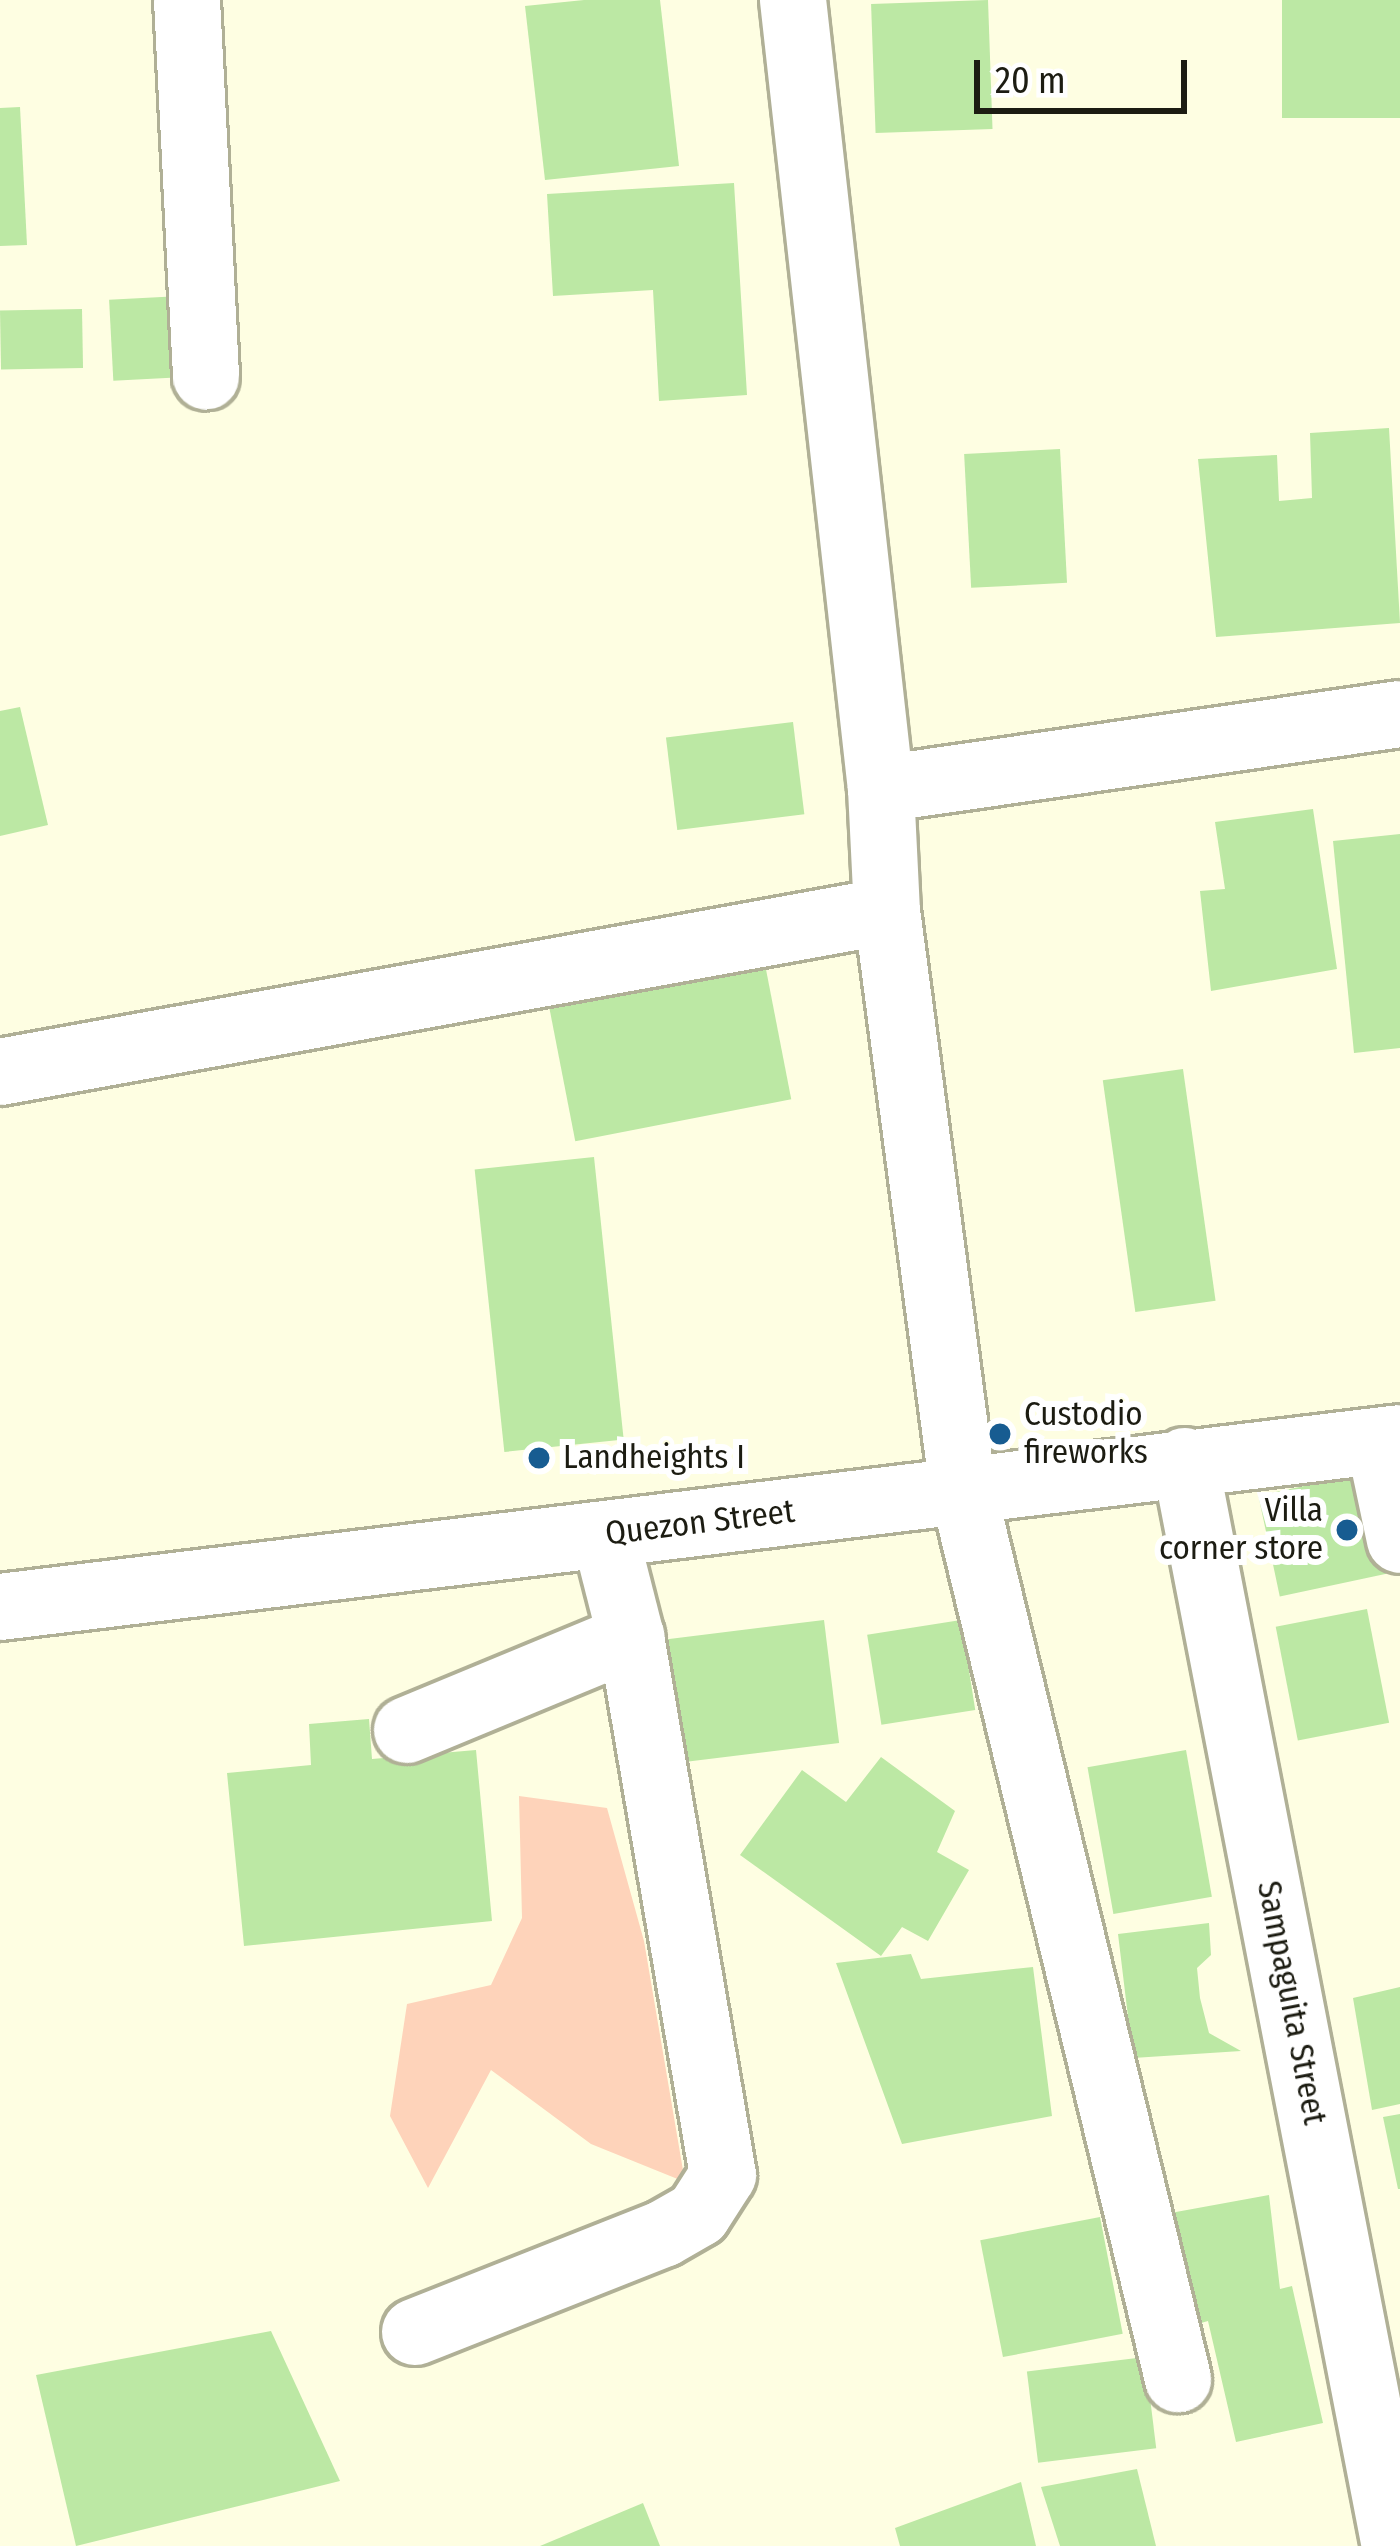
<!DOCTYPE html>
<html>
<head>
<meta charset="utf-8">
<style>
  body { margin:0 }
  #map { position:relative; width:1400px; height:2546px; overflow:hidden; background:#fefee2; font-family:"Fira Sans Condensed",sans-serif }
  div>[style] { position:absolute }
  .green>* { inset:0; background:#fed3ba }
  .building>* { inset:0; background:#bce8a4; transform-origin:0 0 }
  .roads { filter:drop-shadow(3px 0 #b0b096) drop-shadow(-3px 0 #b0b096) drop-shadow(0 3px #b0b096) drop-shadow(0 -3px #b0b096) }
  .minor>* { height:66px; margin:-33px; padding:0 33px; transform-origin:33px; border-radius:33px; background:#fff }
  .major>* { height:66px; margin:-33px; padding:0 33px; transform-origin:33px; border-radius:33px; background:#fff }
  .dots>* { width:33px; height:33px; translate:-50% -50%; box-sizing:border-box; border:6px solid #fff; border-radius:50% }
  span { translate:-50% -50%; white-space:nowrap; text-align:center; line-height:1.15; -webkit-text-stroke:12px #fff; paint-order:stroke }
  .poi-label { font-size:33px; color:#1c1c12 }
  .left { translate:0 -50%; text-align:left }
  .right { translate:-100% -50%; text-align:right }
  .street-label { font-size:33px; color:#1c1c12 }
  .scale { position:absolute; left:974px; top:60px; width:213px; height:54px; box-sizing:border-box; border:6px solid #1c1c12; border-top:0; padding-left:15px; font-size:36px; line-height:42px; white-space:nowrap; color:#1c1c12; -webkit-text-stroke:9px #fff; paint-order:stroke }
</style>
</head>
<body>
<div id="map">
  <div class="green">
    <i style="clip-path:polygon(519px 1796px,607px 1808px,644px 1941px,685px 2182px,591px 2144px,491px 2070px,428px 2188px,390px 2116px,407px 2004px,491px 1985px,522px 1918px)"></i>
  </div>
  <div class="building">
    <i style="clip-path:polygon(584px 0,660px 0,679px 166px,545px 180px,525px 6px)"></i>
    <i style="left:988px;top:0;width:129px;height:117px;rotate:88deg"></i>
    <i style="left:1282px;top:0;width:118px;height:118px"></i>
    <i style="clip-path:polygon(20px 107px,27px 245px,0 246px,0 108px)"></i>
    <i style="clip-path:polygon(734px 183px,747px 395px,659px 401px,653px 290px,553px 296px,547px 194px)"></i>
    <i style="left:181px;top:296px;width:81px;height:72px;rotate:87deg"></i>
    <i style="left:82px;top:309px;width:59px;height:82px;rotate:89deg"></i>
    <i style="clip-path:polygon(1389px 428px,1400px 623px,1216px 637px,1198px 459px,1277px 455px,1279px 501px,1312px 498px,1310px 433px)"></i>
    <i style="left:1060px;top:449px;width:134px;height:96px;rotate:87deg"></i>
    <i style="clip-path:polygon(20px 707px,48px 825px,0 836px,0 711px)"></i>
    <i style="left:793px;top:722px;width:93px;height:128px;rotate:83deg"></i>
    <i style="clip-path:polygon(1313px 809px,1337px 969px,1211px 991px,1200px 891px,1225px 889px,1215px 822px)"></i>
    <i style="clip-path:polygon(1400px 834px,1400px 1048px,1354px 1053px,1333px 841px)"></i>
    <i style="left:763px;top:954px;width:148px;height:220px;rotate:79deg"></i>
    <i style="left:1183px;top:1069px;width:234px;height:81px;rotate:82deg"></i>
    <i style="left:594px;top:1157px;width:284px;height:120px;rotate:84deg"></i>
    <i style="left:1365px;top:1473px;width:103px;height:109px;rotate:78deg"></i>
    <i style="left:1367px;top:1609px;width:116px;height:93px;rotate:79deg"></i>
    <i style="left:824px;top:1620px;width:124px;height:162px;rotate:83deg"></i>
    <i style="left:961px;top:1620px;width:91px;height:95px;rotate:81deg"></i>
    <i style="clip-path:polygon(369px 1719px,372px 1759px,476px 1750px,492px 1921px,244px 1946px,227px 1773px,311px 1765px,309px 1724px)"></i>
    <i style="left:1186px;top:1750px;width:149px;height:100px;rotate:80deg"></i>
    <i style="clip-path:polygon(881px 1757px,955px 1811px,937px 1852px,969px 1870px,928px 1941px,902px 1927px,881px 1956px,740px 1855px,802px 1770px,846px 1802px)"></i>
    <i style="clip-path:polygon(1209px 1923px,1211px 1955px,1197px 1968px,1200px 1998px,1209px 2033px,1241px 2051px,1133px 2058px,1118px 1934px)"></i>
    <i style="clip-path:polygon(911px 1954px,921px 1979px,1033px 1967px,1052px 2116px,902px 2144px,836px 1963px)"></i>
    <i style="clip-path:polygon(1400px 1987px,1400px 2104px,1372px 2110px,1353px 1998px)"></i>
    <i style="clip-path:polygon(1400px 2114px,1400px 2189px,1398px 2189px,1383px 2117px)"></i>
    <i style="clip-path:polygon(1269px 2195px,1280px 2289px,1292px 2286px,1323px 2423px,1236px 2442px,1208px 2321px,1187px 2327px,1165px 2214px)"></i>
    <i style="left:1100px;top:2217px;width:119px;height:122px;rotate:79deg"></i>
    <i style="clip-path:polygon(271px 2331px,340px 2481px,76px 2546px,36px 2375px)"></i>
    <i style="left:1145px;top:2357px;width:92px;height:119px;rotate:83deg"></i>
    <i style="clip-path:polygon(1137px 2469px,1156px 2546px,1060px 2546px,1041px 2487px)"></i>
    <i style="clip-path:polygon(1021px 2482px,1036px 2546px,900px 2546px,895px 2528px)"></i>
    <i style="clip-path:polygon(643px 2503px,660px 2546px,540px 2546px)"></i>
  </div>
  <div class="roads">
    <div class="minor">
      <i style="left:187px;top:0;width:377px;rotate:87.1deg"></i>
      <i style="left:793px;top:0;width:794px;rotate:83.64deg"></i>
      <i style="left:881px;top:789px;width:122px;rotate:87.2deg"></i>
      <i style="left:887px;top:911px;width:584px;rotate:82.52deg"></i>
      <i style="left:963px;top:1490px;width:915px;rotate:76.4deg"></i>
      <i style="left:881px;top:789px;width:524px;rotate:-8.22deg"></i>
      <i style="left:0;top:1072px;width:901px;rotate:-10.29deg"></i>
      <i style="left:1379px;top:1441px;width:101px;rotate:78deg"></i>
      <i style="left:1185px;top:1461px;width:1105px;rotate:79.05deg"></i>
      <i style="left:407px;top:1730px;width:243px;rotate:-22.5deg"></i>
      <i style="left:415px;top:2332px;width:267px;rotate:-21.6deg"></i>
      <i style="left:663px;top:2234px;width:40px;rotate:-29.7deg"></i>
      <i style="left:698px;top:2214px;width:46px;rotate:-57.3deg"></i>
      <i style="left:723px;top:2175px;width:546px;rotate:-99.7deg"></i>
      <i style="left:631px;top:1637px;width:105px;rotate:-104.3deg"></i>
    </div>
    <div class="major">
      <i style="left:0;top:1607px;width:1410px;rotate:-6.88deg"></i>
    </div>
  </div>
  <div class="dots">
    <i style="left:1000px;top:1434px;background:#175c91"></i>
    <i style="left:539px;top:1458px;background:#175c91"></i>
    <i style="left:1347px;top:1530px;background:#175c91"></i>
  </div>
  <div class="poi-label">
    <span class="left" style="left:1024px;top:1434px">Custodio<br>fireworks</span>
    <span class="left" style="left:563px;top:1458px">Landheights I</span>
    <span class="right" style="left:1323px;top:1530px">Villa<br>corner store</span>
  </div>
  <div class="street-label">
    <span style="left:700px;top:1523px;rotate:-7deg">Quezon Street</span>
    <span style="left:1291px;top:2003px;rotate:79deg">Sampaguita Street</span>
  </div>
  <div class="scale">20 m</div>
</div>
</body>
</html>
